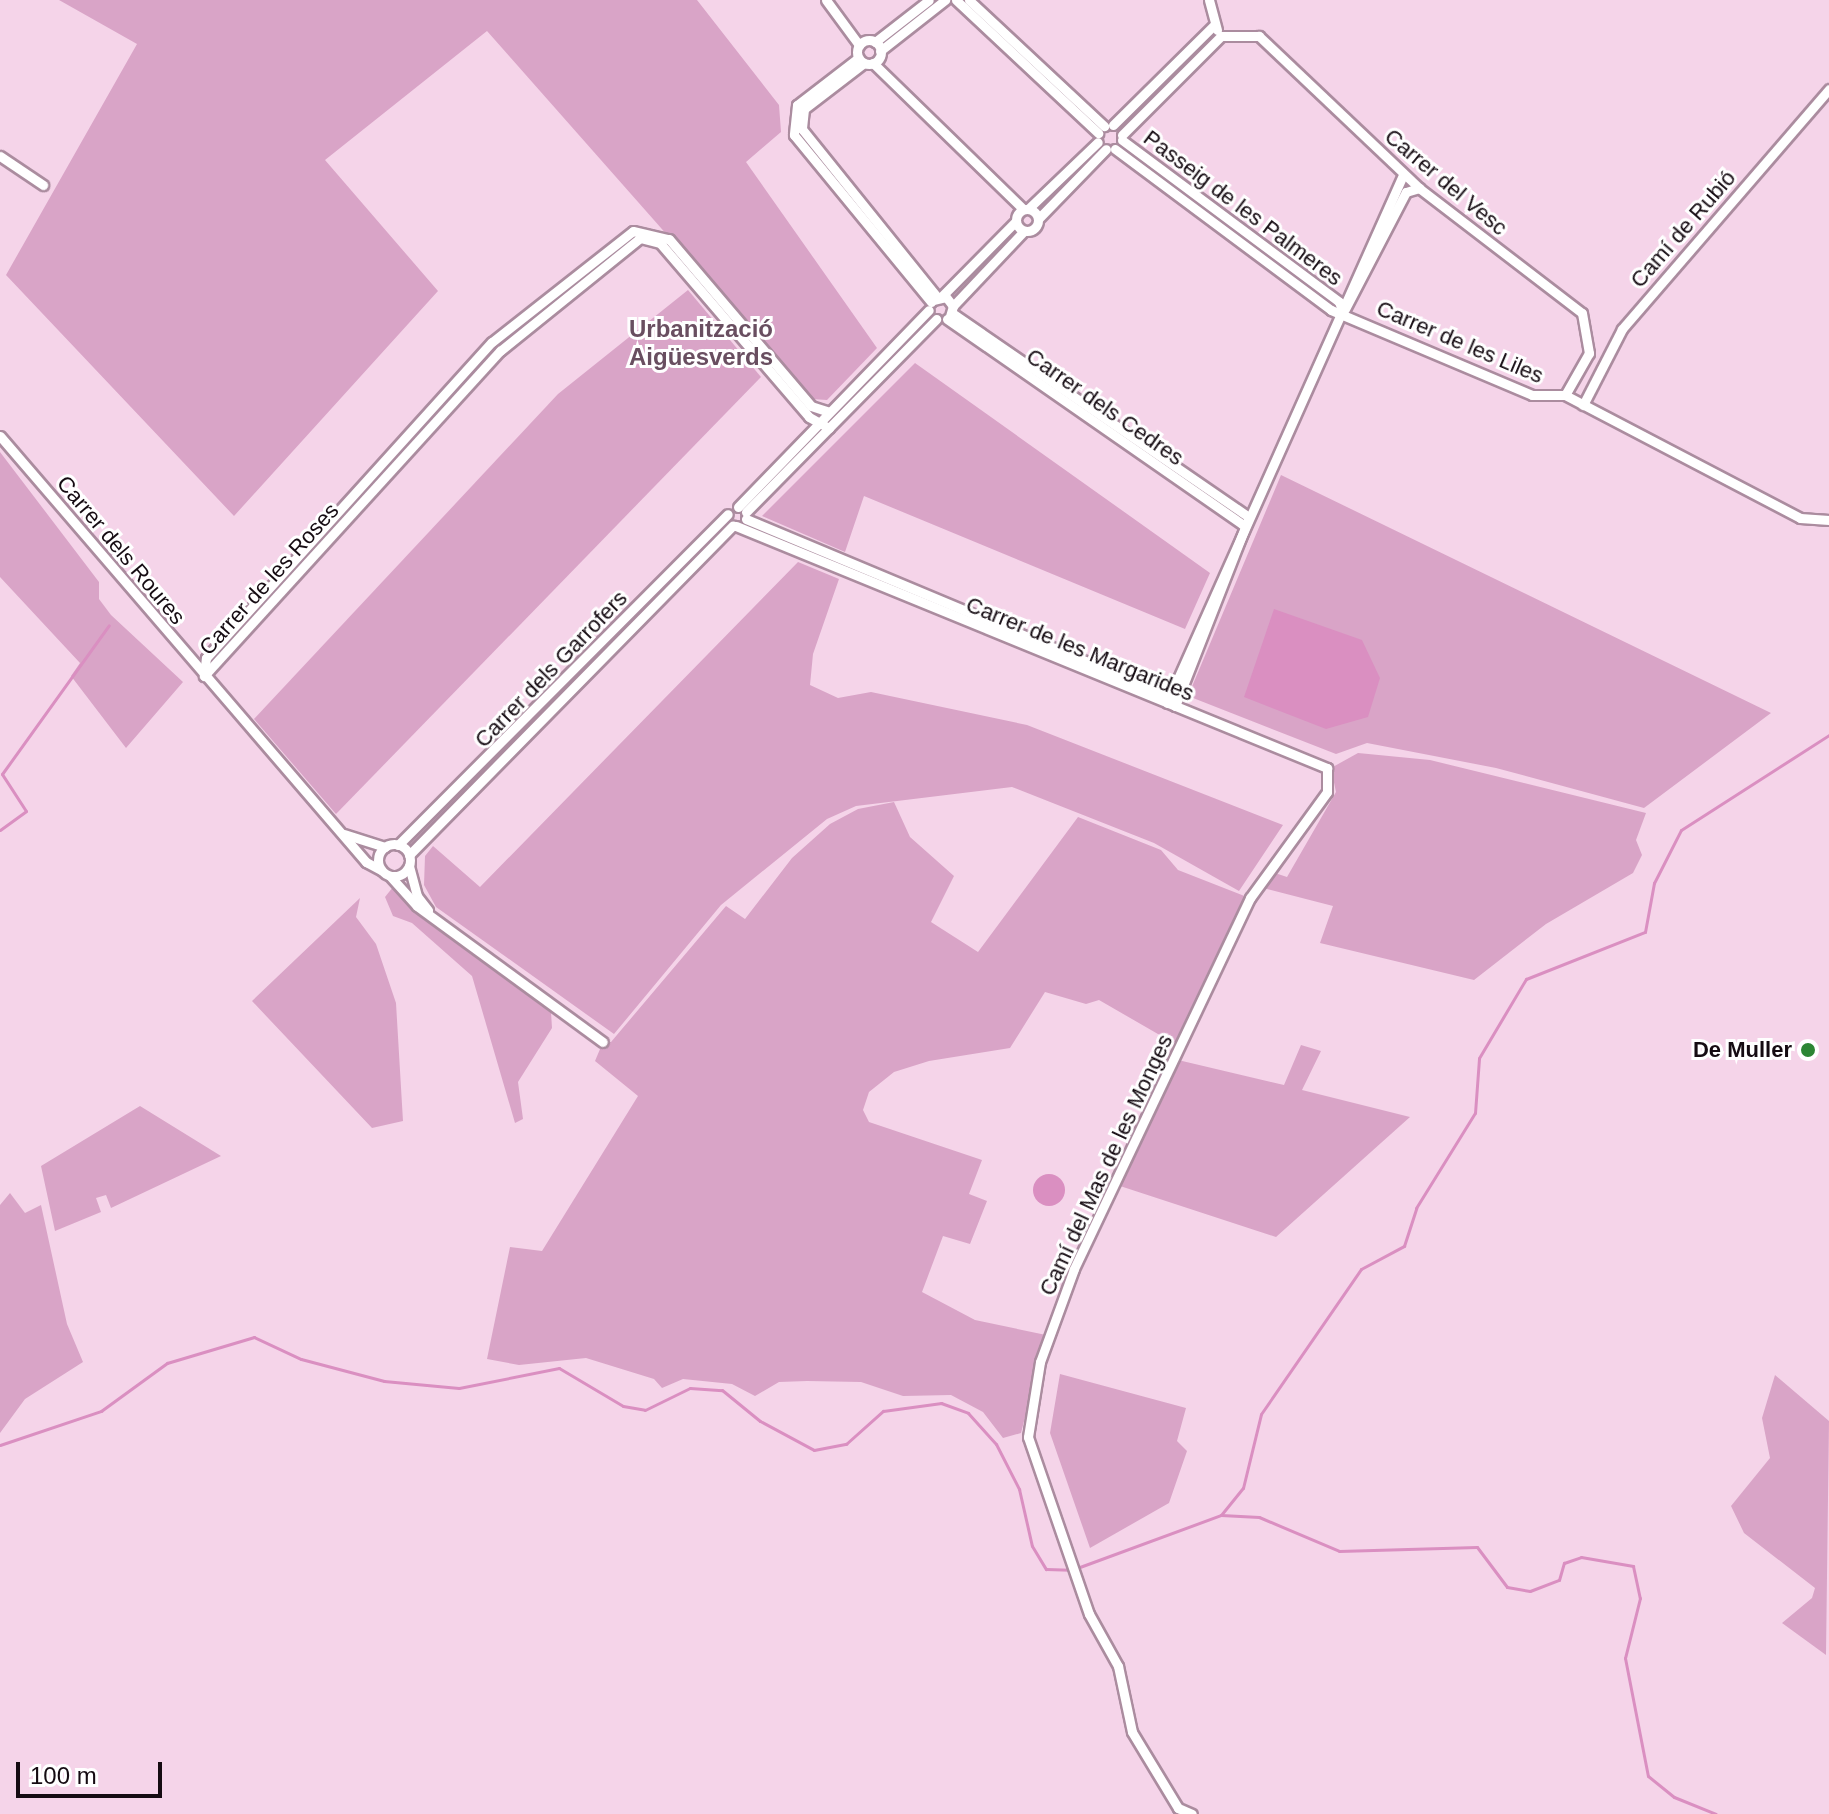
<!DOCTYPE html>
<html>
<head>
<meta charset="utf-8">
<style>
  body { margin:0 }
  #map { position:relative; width:1829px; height:1814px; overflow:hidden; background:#f5d4e9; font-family:Arial,sans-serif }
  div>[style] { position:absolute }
  .green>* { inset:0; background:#d9a4c7 }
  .water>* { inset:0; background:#da8fc1 }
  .round { border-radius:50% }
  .stream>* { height:3px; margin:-1.5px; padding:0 1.5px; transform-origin:1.5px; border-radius:1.5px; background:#da8fc1 }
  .roads { filter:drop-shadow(2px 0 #ab8c9f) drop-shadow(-2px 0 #ab8c9f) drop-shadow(0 2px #ab8c9f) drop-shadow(0 -2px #ab8c9f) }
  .minor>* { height:9px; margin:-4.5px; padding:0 4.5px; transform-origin:4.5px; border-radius:4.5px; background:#fff }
  .minor>.ring { margin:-4.5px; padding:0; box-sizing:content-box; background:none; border:9px solid #fff; border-radius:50% }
  .dots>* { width:22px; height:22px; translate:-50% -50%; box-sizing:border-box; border:4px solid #fff; border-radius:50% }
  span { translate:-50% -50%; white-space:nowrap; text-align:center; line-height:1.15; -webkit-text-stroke:6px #fff; paint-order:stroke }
  .street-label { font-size:22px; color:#150b12 }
  .poi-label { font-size:22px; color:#150b12; font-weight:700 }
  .right { translate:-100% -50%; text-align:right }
  .neighbourhood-label { font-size:24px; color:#694e60; font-weight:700 }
  .scale { position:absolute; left:16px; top:1762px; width:146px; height:36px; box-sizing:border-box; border:4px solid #150b12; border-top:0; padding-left:10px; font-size:24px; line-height:28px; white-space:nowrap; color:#150b12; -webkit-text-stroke:6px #fff; paint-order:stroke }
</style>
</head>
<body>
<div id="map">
  <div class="green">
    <i style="clip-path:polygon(59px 0,697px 0,779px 105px,781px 132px,746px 162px,877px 348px,827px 400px,812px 399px,487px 31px,325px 160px,438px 291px,234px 516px,6px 275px,137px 44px)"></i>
    <i style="clip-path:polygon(688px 290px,761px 377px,336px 814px,254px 719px,558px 394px)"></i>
    <i style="clip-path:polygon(915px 363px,1210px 573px,1185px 629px,864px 496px,845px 552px,762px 516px)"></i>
    <i style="clip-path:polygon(0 452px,99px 582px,99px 599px,111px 615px,183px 682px,126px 748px,71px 676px,80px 663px,0 577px)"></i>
    <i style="clip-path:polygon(1281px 475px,1771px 713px,1644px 808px,1496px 768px,1367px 743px,1336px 754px,1188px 696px)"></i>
    <i style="clip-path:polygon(798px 562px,839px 579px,813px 654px,810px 685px,838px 698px,871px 692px,1027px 725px,1283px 825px,1239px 891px,1154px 843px,1012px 787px,856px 806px,827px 819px,721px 905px,614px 1034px,436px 907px,424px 885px,425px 856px,433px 846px,480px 887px)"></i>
    <i style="clip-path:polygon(1358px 753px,1430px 760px,1646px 813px,1636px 840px,1642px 855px,1633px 873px,1546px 924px,1474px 980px,1320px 943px,1333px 906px,1259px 887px,1272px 872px,1287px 877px,1336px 792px,1331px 768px)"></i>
    <i style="clip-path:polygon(894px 802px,910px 837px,954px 876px,931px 922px,978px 952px,1078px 817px,1161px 850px,1178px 870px,1247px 897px,1177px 1045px,1099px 1000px,1086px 1004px,1045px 992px,1010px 1048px,929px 1061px,894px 1072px,869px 1092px,863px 1110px,869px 1122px,982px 1160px,969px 1194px,987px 1201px,970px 1244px,943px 1236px,922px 1292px,975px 1320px,1046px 1335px,1021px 1433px,1003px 1438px,983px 1412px,951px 1395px,903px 1396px,861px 1382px,807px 1381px,779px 1382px,755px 1396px,732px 1384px,683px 1379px,662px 1388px,654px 1379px,586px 1358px,519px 1365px,487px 1359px,510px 1247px,542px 1251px,638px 1096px,595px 1061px,603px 1042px,611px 1042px,726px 906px,745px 919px,792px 858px,830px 824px,858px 809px)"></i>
    <i style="clip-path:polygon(393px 887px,551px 1012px,552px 1028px,518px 1082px,523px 1119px,515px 1123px,472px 976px,412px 923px,393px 916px,385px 897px)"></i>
    <i style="clip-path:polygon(360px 898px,356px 917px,376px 944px,396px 1003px,403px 1121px,372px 1128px,252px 1001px)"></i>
    <i style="clip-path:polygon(1301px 1045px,1321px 1051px,1302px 1090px,1410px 1117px,1276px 1237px,1117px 1185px,1178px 1060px,1284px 1085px)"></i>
    <i style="clip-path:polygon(140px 1106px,221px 1156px,111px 1208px,106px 1195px,96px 1198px,101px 1212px,55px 1231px,41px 1166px)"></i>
    <i style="clip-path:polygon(10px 1193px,25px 1213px,41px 1205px,67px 1324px,83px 1362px,25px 1399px,0 1433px,0 1205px)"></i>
    <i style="clip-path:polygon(1060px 1374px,1186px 1408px,1177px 1441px,1187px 1451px,1169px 1503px,1090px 1548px,1050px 1433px)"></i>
    <i style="clip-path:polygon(1775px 1375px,1829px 1421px,1826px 1655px,1782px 1623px,1812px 1598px,1815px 1588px,1744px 1533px,1731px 1506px,1770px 1458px,1762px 1418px)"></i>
  </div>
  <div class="water">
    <i style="clip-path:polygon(1274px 609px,1362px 640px,1380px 678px,1368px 717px,1326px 729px,1244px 697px)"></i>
    <i class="round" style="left:1033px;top:1174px;width:32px;height:32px"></i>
  </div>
  <div class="stream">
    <i style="left:0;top:830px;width:32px;rotate:-36deg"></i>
    <i style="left:26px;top:811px;width:44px;rotate:-123deg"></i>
    <i style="left:2px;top:774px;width:183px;rotate:-54.3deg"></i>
    <i style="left:0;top:1445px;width:107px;rotate:-18.6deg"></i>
    <i style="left:101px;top:1411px;width:82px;rotate:-36deg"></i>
    <i style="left:167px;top:1363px;width:91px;rotate:-16.6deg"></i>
    <i style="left:254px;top:1337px;width:52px;rotate:25.1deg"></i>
    <i style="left:301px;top:1359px;width:86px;rotate:14.8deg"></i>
    <i style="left:384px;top:1381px;width:75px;rotate:5.3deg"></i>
    <i style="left:459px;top:1388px;width:102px;rotate:-11.3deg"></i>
    <i style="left:559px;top:1368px;width:74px;rotate:30.7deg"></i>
    <i style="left:623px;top:1406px;width:22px;rotate:10deg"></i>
    <i style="left:645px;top:1410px;width:50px;rotate:-26.1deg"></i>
    <i style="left:690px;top:1388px;width:32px;rotate:4deg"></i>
    <i style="left:722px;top:1390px;width:49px;rotate:39.2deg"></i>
    <i style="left:760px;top:1421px;width:61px;rotate:28.2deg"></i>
    <i style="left:814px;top:1450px;width:33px;rotate:-11deg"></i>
    <i style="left:846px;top:1444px;width:50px;rotate:-41.7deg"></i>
    <i style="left:883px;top:1411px;width:59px;rotate:-7.9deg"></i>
    <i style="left:941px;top:1403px;width:29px;rotate:20deg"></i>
    <i style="left:968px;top:1413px;width:42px;rotate:47.9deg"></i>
    <i style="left:996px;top:1444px;width:51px;rotate:62.9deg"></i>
    <i style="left:1019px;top:1489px;width:58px;rotate:77.2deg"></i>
    <i style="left:1032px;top:1546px;width:27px;rotate:59deg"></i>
    <i style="left:1046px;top:1569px;width:24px;rotate:2deg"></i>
    <i style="left:1221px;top:1515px;width:35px;rotate:-51deg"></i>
    <i style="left:1243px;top:1488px;width:76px;rotate:-76.3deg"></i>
    <i style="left:1261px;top:1414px;width:176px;rotate:-55.4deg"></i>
    <i style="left:1361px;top:1269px;width:49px;rotate:-28.1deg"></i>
    <i style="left:1404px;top:1246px;width:40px;rotate:-72deg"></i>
    <i style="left:1416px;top:1208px;width:112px;rotate:-58.2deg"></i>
    <i style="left:1475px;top:1113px;width:55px;rotate:-85.8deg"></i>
    <i style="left:1479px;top:1058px;width:92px;rotate:-59.3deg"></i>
    <i style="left:1526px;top:979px;width:128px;rotate:-21.6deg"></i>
    <i style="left:1645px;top:932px;width:50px;rotate:-79.6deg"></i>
    <i style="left:1654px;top:883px;width:59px;rotate:-63deg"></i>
    <i style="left:1681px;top:830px;width:176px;rotate:-32.7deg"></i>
    <i style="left:1077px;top:1568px;width:153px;rotate:-20.2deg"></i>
    <i style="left:1221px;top:1515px;width:38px;rotate:3deg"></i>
    <i style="left:1259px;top:1517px;width:87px;rotate:23deg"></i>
    <i style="left:1339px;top:1551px;width:138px;rotate:-1.7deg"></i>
    <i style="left:1477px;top:1547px;width:50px;rotate:53.1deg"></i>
    <i style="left:1507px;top:1587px;width:23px;rotate:10deg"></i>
    <i style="left:1530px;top:1591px;width:31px;rotate:-21deg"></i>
    <i style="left:1559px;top:1580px;width:18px;rotate:-74deg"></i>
    <i style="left:1564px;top:1563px;width:18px;rotate:-19deg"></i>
    <i style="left:1581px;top:1557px;width:53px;rotate:9.8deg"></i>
    <i style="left:1633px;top:1566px;width:33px;rotate:78deg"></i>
    <i style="left:1640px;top:1598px;width:62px;rotate:104deg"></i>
    <i style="left:1625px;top:1658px;width:120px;rotate:79deg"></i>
    <i style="left:1648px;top:1776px;width:33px;rotate:39deg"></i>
    <i style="left:1674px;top:1797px;width:45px;rotate:22deg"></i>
  </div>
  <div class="roads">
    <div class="minor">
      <i style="left:826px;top:0;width:56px;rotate:53.7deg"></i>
      <i style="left:956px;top:0;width:195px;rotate:43.1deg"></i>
      <i style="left:969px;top:0;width:185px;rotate:43deg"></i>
      <i style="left:1209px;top:0;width:31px;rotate:75deg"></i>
      <i style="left:1221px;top:36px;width:38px"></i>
      <i style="left:1259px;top:36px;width:221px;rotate:43.5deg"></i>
      <i style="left:1419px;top:188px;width:205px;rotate:37.5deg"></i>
      <i style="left:1582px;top:313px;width:41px;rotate:80.1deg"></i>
      <i style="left:1589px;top:353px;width:48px;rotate:119.7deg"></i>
      <i class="ring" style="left:857px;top:40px;width:15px;height:15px"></i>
      <i style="left:875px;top:42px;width:68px;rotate:-37.9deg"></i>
      <i style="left:880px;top:51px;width:83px;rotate:-38.1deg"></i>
      <i style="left:858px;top:58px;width:77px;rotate:142.4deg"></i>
      <i style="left:797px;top:105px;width:30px;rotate:96deg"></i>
      <i style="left:794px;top:135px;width:216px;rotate:50.6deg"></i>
      <i style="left:864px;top:63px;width:76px;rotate:142.5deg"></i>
      <i style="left:804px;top:109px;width:20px;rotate:96deg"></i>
      <i style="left:802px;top:129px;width:216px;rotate:51.2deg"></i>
      <i style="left:873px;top:63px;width:209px;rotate:44.2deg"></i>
      <i style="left:1113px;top:125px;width:142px;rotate:-44.7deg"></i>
      <i style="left:1122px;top:135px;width:140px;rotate:-45deg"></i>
      <i style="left:1122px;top:140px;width:271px;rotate:36.7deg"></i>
      <i style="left:1339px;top:302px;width:11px;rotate:68deg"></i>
      <i style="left:1115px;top:149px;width:269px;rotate:36.7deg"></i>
      <i style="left:1331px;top:310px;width:218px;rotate:22.9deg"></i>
      <i style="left:1532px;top:395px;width:33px"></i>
      <i style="left:0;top:156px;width:52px;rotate:34deg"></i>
      <i style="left:1029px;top:208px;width:95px;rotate:-43.7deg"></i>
      <i class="ring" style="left:1016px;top:209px;width:13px;height:13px"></i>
      <i style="left:1039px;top:218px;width:96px;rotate:-45.8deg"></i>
      <i style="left:941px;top:297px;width:107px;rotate:-45.4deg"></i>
      <i style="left:933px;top:300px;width:13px;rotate:-13deg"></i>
      <i style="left:946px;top:297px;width:11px;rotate:52deg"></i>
      <i style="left:1345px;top:309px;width:132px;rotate:-62.5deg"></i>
      <i style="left:1406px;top:192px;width:14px;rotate:-17deg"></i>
      <i style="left:952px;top:313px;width:360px;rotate:34.5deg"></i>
      <i style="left:950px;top:316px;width:10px;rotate:-73deg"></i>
      <i style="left:953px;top:306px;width:103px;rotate:-46.6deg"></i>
      <i style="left:947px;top:319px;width:361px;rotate:34.8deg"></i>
      <i style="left:1565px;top:395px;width:265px;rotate:27.6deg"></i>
      <i style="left:1800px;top:518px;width:29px;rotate:4deg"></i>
      <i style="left:1583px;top:405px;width:85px;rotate:-62.8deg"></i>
      <i style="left:1622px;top:329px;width:317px;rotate:-49.2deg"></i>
      <i style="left:0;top:436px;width:562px;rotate:49.33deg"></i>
      <i style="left:366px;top:862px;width:17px;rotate:28deg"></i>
      <i style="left:738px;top:507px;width:274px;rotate:-45.9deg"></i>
      <i style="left:746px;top:512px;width:271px;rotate:-45.4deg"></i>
      <i style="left:746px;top:519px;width:459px;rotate:22.7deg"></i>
      <i style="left:736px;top:526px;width:639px;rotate:22.27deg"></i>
      <i style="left:1327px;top:768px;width:24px;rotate:90deg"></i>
      <i style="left:1327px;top:792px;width:131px;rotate:126deg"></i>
      <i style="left:1250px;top:898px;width:411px;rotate:115.4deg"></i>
      <i style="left:1074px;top:1269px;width:99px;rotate:110.1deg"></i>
      <i style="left:1040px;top:1362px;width:76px;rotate:99.1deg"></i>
      <i style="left:1028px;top:1437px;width:187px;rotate:71deg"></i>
      <i style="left:1089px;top:1614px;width:60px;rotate:60.9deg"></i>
      <i style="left:1118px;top:1666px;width:67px;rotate:78deg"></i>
      <i style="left:1132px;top:1732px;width:89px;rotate:58.8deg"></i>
      <i style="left:1178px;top:1808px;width:15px;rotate:23deg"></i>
      <i style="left:204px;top:676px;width:18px;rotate:-84deg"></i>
      <i style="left:206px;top:658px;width:426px;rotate:-47.9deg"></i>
      <i style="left:492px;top:342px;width:179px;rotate:-38.2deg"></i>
      <i style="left:633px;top:231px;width:37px;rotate:13deg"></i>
      <i style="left:669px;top:239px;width:219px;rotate:49.6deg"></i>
      <i style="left:811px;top:406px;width:19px;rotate:18deg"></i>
      <i style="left:204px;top:676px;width:440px;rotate:-47.7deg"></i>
      <i style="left:500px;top:351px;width:180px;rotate:-38.9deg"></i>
      <i style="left:640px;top:238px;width:21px;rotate:14deg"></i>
      <i style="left:660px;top:243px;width:229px;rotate:49.4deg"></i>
      <i style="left:809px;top:417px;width:23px;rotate:29deg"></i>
      <i style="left:1167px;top:703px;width:578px;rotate:-65.92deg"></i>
      <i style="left:1175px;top:706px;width:203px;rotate:-68.6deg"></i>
      <i style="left:344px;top:834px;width:43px;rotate:17.6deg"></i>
      <i class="ring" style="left:378px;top:844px;width:23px;height:23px"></i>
      <i style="left:398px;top:845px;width:467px;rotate:-45.1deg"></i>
      <i style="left:409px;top:855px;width:462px;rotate:-45.5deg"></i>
      <i style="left:409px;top:866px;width:31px;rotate:75deg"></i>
      <i style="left:417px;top:896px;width:18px;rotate:52deg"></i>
      <i style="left:390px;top:876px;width:40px;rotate:48deg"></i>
      <i style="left:417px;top:906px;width:230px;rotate:36.2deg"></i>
    </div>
  </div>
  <div class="dots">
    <i style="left:1808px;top:1050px;background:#2c8534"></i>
  </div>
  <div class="street-label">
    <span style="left:1446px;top:182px;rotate:40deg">Carrer del Vesc</span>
    <span style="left:1243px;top:208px;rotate:37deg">Passeig de les Palmeres</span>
    <span style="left:1683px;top:229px;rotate:-49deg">Camí de Rubió</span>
    <span style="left:1460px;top:342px;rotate:23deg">Carrer de les Liles</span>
    <span style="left:1105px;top:407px;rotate:35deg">Carrer dels Cedres</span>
    <span style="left:121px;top:550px;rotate:50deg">Carrer dels Roures</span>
    <span style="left:269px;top:579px;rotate:-48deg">Carrer de les Roses</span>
    <span style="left:1080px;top:649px;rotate:22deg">Carrer de les Margarides</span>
    <span style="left:551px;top:669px;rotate:-46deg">Carrer dels Garrofers</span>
    <span style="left:1106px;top:1165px;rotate:-65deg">Camí del Mas de les Monges</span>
  </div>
  <div class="poi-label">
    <span class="right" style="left:1792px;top:1050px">De Muller</span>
  </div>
  <div class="neighbourhood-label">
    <span style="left:701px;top:343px">Urbanització<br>Aigüesverds</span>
  </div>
  <div class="scale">100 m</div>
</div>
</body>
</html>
